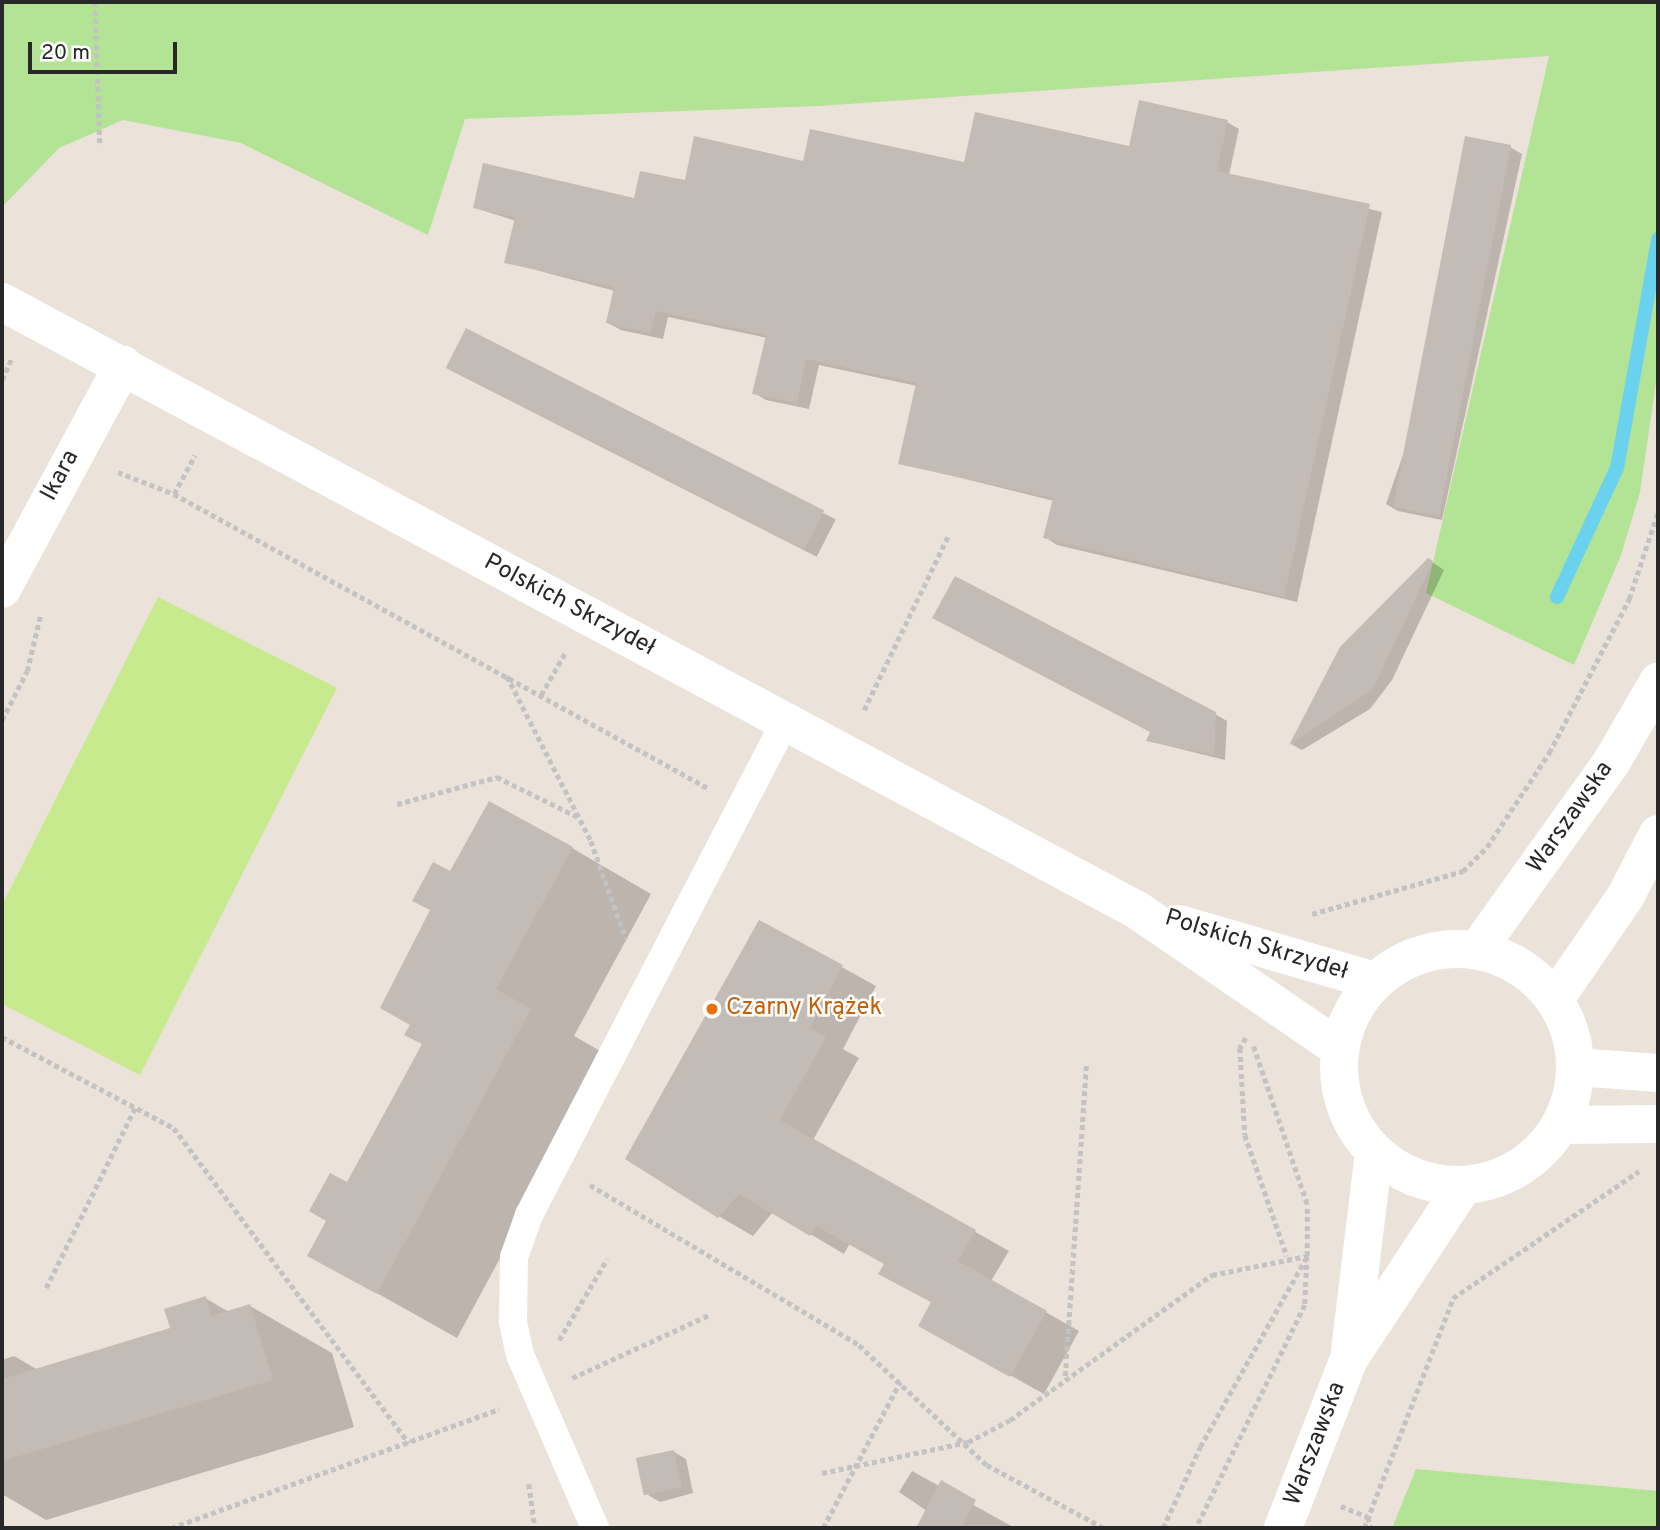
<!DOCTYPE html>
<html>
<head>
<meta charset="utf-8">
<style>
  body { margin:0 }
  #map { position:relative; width:1660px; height:1530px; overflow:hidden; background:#ebe2d9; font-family:Overpass,sans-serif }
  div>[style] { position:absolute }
  .green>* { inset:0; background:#b3e394 }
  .pitch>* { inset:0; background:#c8ea8f }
  .shadow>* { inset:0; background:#0003; transform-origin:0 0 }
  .stream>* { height:14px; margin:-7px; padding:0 7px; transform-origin:7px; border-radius:7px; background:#6ad2ef }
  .building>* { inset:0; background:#c3bcb6; transform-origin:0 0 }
  .path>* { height:4.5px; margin-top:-2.25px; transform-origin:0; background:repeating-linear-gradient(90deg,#c3c3c3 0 5px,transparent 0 8.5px) }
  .lane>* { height:28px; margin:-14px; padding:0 14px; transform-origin:14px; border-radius:14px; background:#fff }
  .street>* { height:38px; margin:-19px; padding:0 19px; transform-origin:19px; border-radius:19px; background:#fff }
  .secondary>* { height:38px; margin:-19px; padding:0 19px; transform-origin:19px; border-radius:19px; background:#fff }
  .secondary>.ring { margin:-19px; padding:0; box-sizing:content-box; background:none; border:38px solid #fff; border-radius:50% }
  .dots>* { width:19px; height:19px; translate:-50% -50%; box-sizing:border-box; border:4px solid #fff; border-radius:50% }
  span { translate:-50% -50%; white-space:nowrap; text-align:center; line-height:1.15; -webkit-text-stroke:5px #fff; paint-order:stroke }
  .street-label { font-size:24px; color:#282828 }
  .food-label { font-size:24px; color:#c56008 }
  .left { translate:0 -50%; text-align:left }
  .frame { position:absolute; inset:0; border:4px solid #282828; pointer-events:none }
  .scale { position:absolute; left:28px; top:42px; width:149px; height:32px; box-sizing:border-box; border:4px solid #282828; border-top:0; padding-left:9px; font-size:21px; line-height:24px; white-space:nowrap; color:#282828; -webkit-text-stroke:5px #fff; paint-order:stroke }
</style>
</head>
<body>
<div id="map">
  <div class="green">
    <i style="clip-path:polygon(2px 2px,1658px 2px,1658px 369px,1640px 492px,1621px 555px,1574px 665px,1426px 593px,1549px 56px,819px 106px,465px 119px,428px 235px,241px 143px,123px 120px,59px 148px,2px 207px)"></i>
    <i style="clip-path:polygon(1416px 1469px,1658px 1491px,1658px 1528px,1392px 1528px)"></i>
  </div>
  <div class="pitch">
    <i style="clip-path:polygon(158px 597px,337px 688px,140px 1075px,2px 1004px,2px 905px)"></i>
  </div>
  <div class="shadow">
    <i style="clip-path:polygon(1227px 122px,1239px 129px,1229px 175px,1382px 212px,1297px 602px,1057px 545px,1045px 537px,1054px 501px,900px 463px,917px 386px,819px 365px,809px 409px,766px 400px,754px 393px,767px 338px,668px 317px,663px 339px,621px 330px,608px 323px,615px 291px,506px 262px,516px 221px,475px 208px,635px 200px,686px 183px,805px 163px,965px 164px,1130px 148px)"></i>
    <i style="clip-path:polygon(1510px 147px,1522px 154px,1442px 520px,1398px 511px,1386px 504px)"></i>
    <i style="left:466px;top:331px;width:415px;height:42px;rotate:27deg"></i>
    <i style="clip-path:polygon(1429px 560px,1444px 570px,1392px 680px,1370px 709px,1302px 750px,1291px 744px,1341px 648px)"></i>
    <i style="clip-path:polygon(1215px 714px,1227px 721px,1225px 760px,1148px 741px)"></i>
    <i style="clip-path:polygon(572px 848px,651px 894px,574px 1036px,609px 1056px,457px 1338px,309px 1255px,424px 1044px,412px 1025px,451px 874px)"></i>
    <i style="clip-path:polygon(760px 922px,876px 986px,843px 1049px,859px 1058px,813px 1140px,1009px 1251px,991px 1281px,1079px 1331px,1044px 1394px,954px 1344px,933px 1303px,880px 1274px,886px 1264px,850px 1243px,844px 1254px,773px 1212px,753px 1236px,689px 1199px)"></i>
    <i style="clip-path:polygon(205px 1298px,229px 1312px,250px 1306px,332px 1353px,354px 1427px,46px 1520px,2px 1494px,2px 1360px,14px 1356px,38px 1370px,172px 1329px)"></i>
    <i style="clip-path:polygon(674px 1452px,686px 1459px,693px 1493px,660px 1502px,648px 1495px)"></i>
    <i style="clip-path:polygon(912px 1471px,1015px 1528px,918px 1528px,927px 1511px,899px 1492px)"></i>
  </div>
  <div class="stream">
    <i style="left:1557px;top:597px;width:142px;rotate:-65.1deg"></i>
    <i style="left:1617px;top:468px;width:233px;rotate:-79.8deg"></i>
  </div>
  <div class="building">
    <i style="clip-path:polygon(1139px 100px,1228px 120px,1217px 171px,1370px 204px,1284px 597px,1043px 538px,1053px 498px,898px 464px,916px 383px,806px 359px,797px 403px,752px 394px,766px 335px,656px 311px,650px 333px,606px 323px,614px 287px,504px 263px,515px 217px,473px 208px,483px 163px,634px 198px,640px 171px,685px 180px,694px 136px,803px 161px,810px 129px,964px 162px,975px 112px,1129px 146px)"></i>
    <i style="left:1465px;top:136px;width:47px;height:378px;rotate:11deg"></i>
    <i style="left:466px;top:328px;width:402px;height:44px;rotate:27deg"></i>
    <i style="clip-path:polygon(1428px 558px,1433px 561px,1373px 689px,1289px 745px,1340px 647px)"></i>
    <i style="clip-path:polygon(955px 576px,1216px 712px,1214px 755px,1146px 741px,1150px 732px,932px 618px)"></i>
    <i style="clip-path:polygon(489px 801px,573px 847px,496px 989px,531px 1009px,377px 1294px,307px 1256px,326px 1221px,309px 1211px,330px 1173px,347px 1182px,422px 1044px,404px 1035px,410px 1025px,380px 1008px,430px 910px,412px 901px,433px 862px,450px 871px)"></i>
    <i style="clip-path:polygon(759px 920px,843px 965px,810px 1028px,826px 1037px,780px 1120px,976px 1230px,958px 1261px,1047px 1311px,1010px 1377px,918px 1326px,931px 1302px,878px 1274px,884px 1264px,816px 1226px,810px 1236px,739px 1194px,718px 1218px,625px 1159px)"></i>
    <i style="clip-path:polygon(206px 1296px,211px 1316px,250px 1304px,273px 1380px,2px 1461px,2px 1379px,170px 1328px,164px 1309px)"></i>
    <i style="left:674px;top:1450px;width:38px;height:39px;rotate:78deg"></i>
    <i style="clip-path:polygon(941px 1480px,976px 1500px,961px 1528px,916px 1528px)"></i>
  </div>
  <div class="path">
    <i style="left:95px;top:2px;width:145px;rotate:88deg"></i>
    <i style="left:2px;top:380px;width:24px;rotate:-66deg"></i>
    <i style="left:118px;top:472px;width:60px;rotate:21.4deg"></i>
    <i style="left:174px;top:494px;width:610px;rotate:28.84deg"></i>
    <i style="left:174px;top:494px;width:44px;rotate:-61.7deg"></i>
    <i style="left:507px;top:676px;width:185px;rotate:63deg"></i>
    <i style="left:591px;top:841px;width:104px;rotate:70.3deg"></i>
    <i style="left:541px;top:695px;width:48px;rotate:-60.3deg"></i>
    <i style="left:864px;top:710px;width:193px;rotate:-64.2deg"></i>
    <i style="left:2px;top:720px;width:55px;rotate:-63deg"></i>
    <i style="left:27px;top:671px;width:56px;rotate:-76.5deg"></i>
    <i style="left:397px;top:804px;width:104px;rotate:-15.1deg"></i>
    <i style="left:497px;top:777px;width:90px;rotate:26.3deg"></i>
    <i style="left:1312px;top:914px;width:157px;rotate:-15.9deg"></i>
    <i style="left:1463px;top:871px;width:34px;rotate:-45deg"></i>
    <i style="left:1487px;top:847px;width:113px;rotate:-56.6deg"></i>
    <i style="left:1549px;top:753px;width:174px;rotate:-62.5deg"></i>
    <i style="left:1629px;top:599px;width:92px;rotate:-71.6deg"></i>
    <i style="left:2px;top:1037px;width:195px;rotate:27.9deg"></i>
    <i style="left:174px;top:1128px;width:393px;rotate:53.3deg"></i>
    <i style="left:1246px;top:1038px;width:12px;rotate:121deg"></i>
    <i style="left:1240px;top:1048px;width:87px;rotate:86.7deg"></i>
    <i style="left:1245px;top:1135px;width:128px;rotate:70.9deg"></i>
    <i style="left:590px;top:1185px;width:313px;rotate:30.7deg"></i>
    <i style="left:859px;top:1345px;width:175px;rotate:43.2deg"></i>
    <i style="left:987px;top:1465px;width:133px;rotate:28.3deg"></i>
    <i style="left:46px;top:1288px;width:203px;rotate:-63.7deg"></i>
    <i style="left:559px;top:1340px;width:94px;rotate:-59.3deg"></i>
    <i style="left:1065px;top:1376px;width:311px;rotate:-86.1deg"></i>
    <i style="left:572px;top:1378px;width:151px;rotate:-24.7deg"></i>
    <i style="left:822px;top:1473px;width:149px;rotate:-12deg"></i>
    <i style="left:968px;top:1442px;width:47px;rotate:-27.6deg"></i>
    <i style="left:1010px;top:1420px;width:249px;rotate:-35.7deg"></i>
    <i style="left:1212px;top:1275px;width:97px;rotate:-11.3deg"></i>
    <i style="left:1307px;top:1256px;width:49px;rotate:92.3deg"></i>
    <i style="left:1305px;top:1305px;width:248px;rotate:116deg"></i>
    <i style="left:529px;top:1484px;width:44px;rotate:82.2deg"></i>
    <i style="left:1341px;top:1506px;width:29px;rotate:22deg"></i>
    <i style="left:1368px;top:1517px;width:11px;rotate:75deg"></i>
    <i style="left:171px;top:1528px;width:349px;rotate:-19.9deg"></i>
    <i style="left:823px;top:1528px;width:165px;rotate:-62.2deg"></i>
    <i style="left:1163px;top:1528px;width:89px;rotate:-65.4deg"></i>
    <i style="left:1200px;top:1447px;width:219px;rotate:-60.7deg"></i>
    <i style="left:1307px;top:1256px;width:52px;rotate:-90deg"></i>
    <i style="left:1307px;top:1204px;width:168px;rotate:-108.8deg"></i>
    <i style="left:1364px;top:1528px;width:247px;rotate:-68.8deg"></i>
    <i style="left:1453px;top:1298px;width:225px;rotate:-34.3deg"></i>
  </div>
  <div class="lane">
    <i style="left:595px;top:1528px;width:189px;rotate:-113.4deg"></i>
    <i style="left:520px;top:1355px;width:35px;rotate:-102deg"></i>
    <i style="left:513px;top:1321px;width:64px;rotate:-89.1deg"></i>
    <i style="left:514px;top:1257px;width:45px;rotate:-70.3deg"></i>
    <i style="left:529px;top:1215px;width:556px;rotate:-62.56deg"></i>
  </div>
  <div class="street">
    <i style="left:2px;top:302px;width:1288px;rotate:28.18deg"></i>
    <i style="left:1137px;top:910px;width:246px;rotate:34.4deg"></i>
    <i style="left:2px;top:589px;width:255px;rotate:-61.6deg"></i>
    <i style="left:1179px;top:924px;width:204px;rotate:16.2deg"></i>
  </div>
  <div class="secondary">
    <i class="ring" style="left:1339px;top:949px;width:198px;height:198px"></i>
    <i style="left:1477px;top:950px;width:230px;rotate:-54.4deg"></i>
    <i style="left:1611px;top:763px;width:94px;rotate:-59.9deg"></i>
    <i style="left:1555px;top:999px;width:124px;rotate:-55.5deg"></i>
    <i style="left:1625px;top:897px;width:71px;rotate:-62.4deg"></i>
    <i style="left:1576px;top:1067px;width:82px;rotate:4.2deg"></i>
    <i style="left:1561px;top:1125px;width:97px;rotate:-0.6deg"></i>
    <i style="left:1350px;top:1351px;width:200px;rotate:-83.1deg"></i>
    <i style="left:1283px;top:1528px;width:181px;rotate:-68.7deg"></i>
    <i style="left:1349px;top:1359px;width:207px;rotate:-56.6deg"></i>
  </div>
  <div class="dots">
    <i style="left:712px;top:1009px;background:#e8710a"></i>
  </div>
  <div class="street-label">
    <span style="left:61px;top:476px;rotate:-62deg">Ikara</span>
    <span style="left:569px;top:606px;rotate:28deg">Polskich Skrzydeł</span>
    <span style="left:1571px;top:818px;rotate:-55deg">Warszawska</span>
    <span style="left:1256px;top:946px;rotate:17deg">Polskich Skrzydeł</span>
    <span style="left:1316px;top:1444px;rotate:-69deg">Warszawska</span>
  </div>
  <div class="food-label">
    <span class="left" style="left:726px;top:1009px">Czarny Krążek</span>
  </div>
  <div class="frame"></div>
  <div class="scale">20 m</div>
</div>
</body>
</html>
